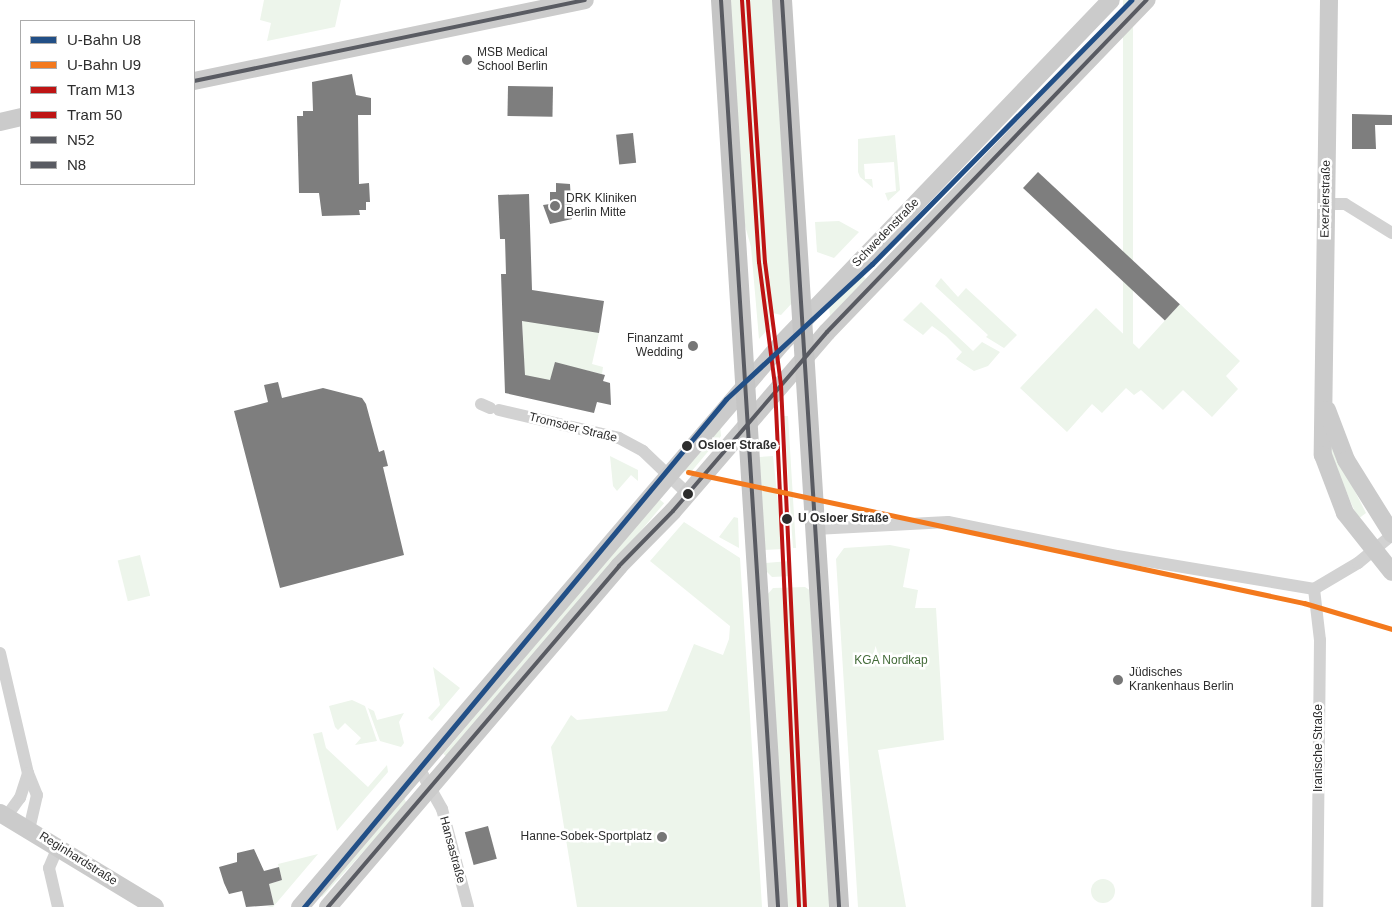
<!DOCTYPE html>
<html>
<head>
<meta charset="utf-8">
<style>
  body { margin:0 }
  #map { position:relative; width:1392px; height:907px; overflow:hidden; background:#fff; font-family:Helvetica,sans-serif }
  div>[style] { position:absolute }
  .green>* { inset:0; background:#edf5eb; transform-origin:0 0 }
  .round { border-radius:50% }
  .building>* { inset:0; background:#7e7e7e; transform-origin:0 0 }
  .street>* { height:12px; margin:-6px; padding:0 6px; transform-origin:6px; border-radius:6px; background:#d2d2d2 }
  .secondary>* { height:18px; margin:-9px; padding:0 9px; transform-origin:9px; border-radius:9px; background:#cbcbcb }
  .primary>* { height:20px; margin:-10px; padding:0 10px; transform-origin:10px; border-radius:10px; background:#c5c5c5 }
  .bus-1>* { height:4px; margin:-2px; padding:0 2px; transform-origin:2px; border-radius:2px; background:#595b62 }
  .bus-2>* { height:4px; margin:-2px; padding:0 2px; transform-origin:2px; border-radius:2px; background:#595b62 }
  .tram-1>* { height:4px; margin:-2px; padding:0 2px; transform-origin:2px; border-radius:2px; background:#be1414 }
  .tram-2>* { height:4px; margin:-2px; padding:0 2px; transform-origin:2px; border-radius:2px; background:#be1414 }
  .metro-1>* { height:5px; margin:-2.5px; padding:0 2.5px; transform-origin:2.5px; border-radius:2.5px; background:#224f86 }
  .metro-2>* { height:5px; margin:-2.5px; padding:0 2.5px; transform-origin:2.5px; border-radius:2.5px; background:#f3791d }
  .dots>* { width:14px; height:14px; translate:-50% -50%; box-sizing:border-box; border:2px solid #fff; border-radius:50% }
  span { translate:-50% -50%; white-space:nowrap; text-align:center; line-height:1.15; -webkit-text-stroke:5px #fff; paint-order:stroke }
  .poi-label { font-size:12px; color:#2d2d2d }
  .left { translate:0 -50%; text-align:left }
  .right { translate:-100% -50%; text-align:right }
  .street-label { font-size:12px; color:#2d2d2d }
  .stop-label { font-size:12px; color:#2d2d2d; font-weight:700 }
  .park-label { font-size:12px; color:#436b39 }
  .legend { position:absolute; left:20px; top:20px; width:175px; height:165px; box-sizing:border-box; background:#fff; border:1px solid #ababab; margin:0; padding:6px 9px; list-style:none; font-size:15px; color:#2d2d2d }
  .legend li { display:flex; align-items:center; gap:10px; height:25px }
  .legend b { width:25px; border:1px solid #ababab }
</style>
</head>
<body>
<div id="map">
  <div class="green">
    <i style="clip-path:polygon(264px 0,341px 0,335px 27px,267px 41px,271px 23px,260px 20px)"></i>
    <i style="clip-path:polygon(729px 0,774px 0,793px 302px,781px 315px,773px 313px,771px 326px,759px 339px,751px 247px,744px 222px)"></i>
    <i style="left:1123px;top:0;width:10px;height:359px"></i>
    <i style="clip-path:polygon(895px 135px,900px 190px,888px 201px,885px 193px,896px 191px,894px 162px,864px 164px,865px 179px,872px 179px,873px 188px,860px 177px,858px 172px,858px 139px)"></i>
    <i style="clip-path:polygon(839px 221px,859px 232px,834px 258px,817px 252px,815px 222px)"></i>
    <i style="clip-path:polygon(860px 273px,866px 279px,830px 316px,829px 305px)"></i>
    <i style="clip-path:polygon(941px 278px,958px 297px,966px 288px,1017px 335px,1004px 348px,986px 337px,988px 335px,935px 286px)"></i>
    <i style="clip-path:polygon(921px 302px,973px 351px,982px 342px,1000px 352px,988px 366px,974px 371px,956px 359px,962px 352px,946px 336px,932px 326px,923px 335px,903px 320px)"></i>
    <i style="clip-path:polygon(1180px 304px,1240px 361px,1226px 376px,1238px 389px,1212px 417px,1183px 390px,1163px 410px,1141px 390px,1134px 395px,1126px 388px,1102px 413px,1092px 404px,1067px 432px,1020px 388px,1096px 308px,1139px 349px)"></i>
    <i style="clip-path:polygon(522px 316px,599px 333px,592px 364px,603px 367px,602px 374px,567px 366px,550px 380px,525px 380px)"></i>
    <i style="clip-path:polygon(784px 416px,788px 416px,796px 548px,793px 548px)"></i>
    <i style="clip-path:polygon(720px 425px,721px 436px,691px 472px,683px 471px)"></i>
    <i style="clip-path:polygon(1329px 440px,1366px 513px,1358px 519px,1334px 463px)"></i>
    <i style="clip-path:polygon(610px 456px,638px 470px,638px 481px,631px 475px,617px 491px,613px 486px)"></i>
    <i style="clip-path:polygon(773px 456px,783px 549px,764px 550px,759px 457px)"></i>
    <i style="left:658px;top:498px;width:8px;height:334px;rotate:40deg"></i>
    <i style="clip-path:polygon(734px 517px,738px 518px,739px 548px,719px 537px)"></i>
    <i style="clip-path:polygon(684px 522px,740px 558px,762px 907px,577px 907px,551px 747px,571px 715px,577px 720px,667px 711px,694px 644px,723px 655px,729px 639px,730px 626px,650px 561px)"></i>
    <i style="clip-path:polygon(890px 545px,910px 549px,903px 587px,918px 590px,915px 608px,936px 608px,944px 740px,878px 750px,906px 907px,858px 907px,836px 559px,844px 548px)"></i>
    <i style="left:140px;top:555px;width:42px;height:23px;rotate:76deg"></i>
    <i style="clip-path:polygon(790px 561px,791px 576px,772px 577px,766px 571px,765px 563px)"></i>
    <i style="clip-path:polygon(805px 587px,811px 591px,831px 907px,787px 907px,767px 595px,773px 588px)"></i>
    <i style="clip-path:polygon(433px 667px,460px 688px,432px 721px,428px 718px,440px 705px)"></i>
    <i style="clip-path:polygon(352px 700px,365px 706px,377px 741px,355px 745px,361px 738px,345px 723px,338px 730px,335px 727px,329px 706px)"></i>
    <i style="clip-path:polygon(368px 708px,374px 711px,377px 720px,404px 713px,399px 722px,404px 743px,401px 747px,380px 741px)"></i>
    <i style="clip-path:polygon(322px 732px,326px 748px,368px 787px,387px 765px,388px 772px,337px 831px,313px 734px)"></i>
    <i style="clip-path:polygon(403px 796px,407px 804px,322px 897px,320px 895px)"></i>
    <i style="clip-path:polygon(318px 854px,273px 907px,267px 907px,274px 905px,269px 884px,282px 880px,278px 864px)"></i>
    <i class="round" style="left:1091px;top:879px;width:24px;height:24px"></i>
  </div>
  <div class="building">
    <i style="clip-path:polygon(352px 74px,356px 95px,371px 98px,371px 115px,358px 115px,359px 184px,369px 183px,370px 202px,366px 202px,366px 210px,359px 210px,360px 215px,322px 216px,319px 193px,299px 193px,297px 116px,303px 116px,303px 111px,313px 111px,312px 82px)"></i>
    <i style="left:508px;top:86px;width:45px;height:30px;rotate:1deg"></i>
    <i style="clip-path:polygon(1352px 114px,1392px 115px,1392px 125px,1375px 125px,1376px 149px,1352px 149px)"></i>
    <i style="left:633px;top:133px;width:30px;height:17px;rotate:84deg"></i>
    <i style="left:1038px;top:172px;width:194px;height:22px;rotate:43deg"></i>
    <i style="clip-path:polygon(556px 183px,570px 184px,572px 219px,550px 224px,543px 205px,550px 204px,550px 192px,556px 192px)"></i>
    <i style="clip-path:polygon(529px 194px,532px 290px,604px 301px,599px 333px,522px 321px,525px 375px,550px 380px,555px 362px,605px 375px,603px 381px,610px 383px,611px 405px,597px 402px,594px 413px,505px 393px,501px 274px,506px 274px,505px 239px,500px 239px,498px 195px)"></i>
    <i style="clip-path:polygon(278px 382px,282px 398px,323px 388px,362px 398px,366px 404px,379px 452px,384px 450px,388px 466px,383px 467px,404px 555px,280px 588px,234px 411px,268px 402px,264px 385px)"></i>
    <i style="left:488px;top:826px;width:34px;height:24px;rotate:75deg"></i>
    <i style="clip-path:polygon(254px 849px,264px 871px,279px 867px,282px 880px,269px 884px,274px 905px,246px 907px,242px 891px,229px 894px,224px 883px,219px 867px,237px 862px,237px 853px)"></i>
  </div>
  <div class="street">
    <i style="left:1326px;top:204px;width:19px"></i>
    <i style="left:1345px;top:204px;width:55px;rotate:31.7deg"></i>
    <i style="left:481px;top:404px;width:10px;rotate:24deg"></i>
    <i style="left:499px;top:410px;width:123px;rotate:13.1deg"></i>
    <i style="left:619px;top:438px;width:27px;rotate:28deg"></i>
    <i style="left:643px;top:451px;width:62px;rotate:43.7deg"></i>
    <i style="left:815px;top:529px;width:133px;rotate:-3deg"></i>
    <i style="left:948px;top:522px;width:172px;rotate:11.4deg"></i>
    <i style="left:1117px;top:556px;width:200px;rotate:9.5deg"></i>
    <i style="left:1314px;top:589px;width:51px;rotate:-30.6deg"></i>
    <i style="left:1358px;top:563px;width:44px;rotate:-39.5deg"></i>
    <i style="left:1314px;top:589px;width:51px;rotate:83.3deg"></i>
    <i style="left:1320px;top:640px;width:267px;rotate:90.6deg"></i>
    <i style="left:0;top:653px;width:123px;rotate:76.9deg"></i>
    <i style="left:28px;top:773px;width:24px;rotate:68deg"></i>
    <i style="left:37px;top:795px;width:35px;rotate:103deg"></i>
    <i style="left:419px;top:768px;width:47px;rotate:60.7deg"></i>
    <i style="left:442px;top:809px;width:101px;rotate:75.1deg"></i>
    <i style="left:6px;top:817px;width:24px;rotate:-54deg"></i>
    <i style="left:20px;top:798px;width:26px;rotate:-72deg"></i>
    <i style="left:58px;top:907px;width:40px;rotate:-103deg"></i>
    <i style="left:49px;top:868px;width:23px;rotate:-67deg"></i>
  </div>
  <div class="secondary">
    <i style="left:1329px;top:0;width:455px;rotate:90.8deg"></i>
    <i style="left:1323px;top:455px;width:62px;rotate:69.2deg"></i>
    <i style="left:1345px;top:513px;width:75px;rotate:51.5deg"></i>
    <i style="left:194px;top:81px;width:399px;rotate:-11.7deg"></i>
    <i style="left:0;top:122px;width:22px;rotate:-13deg"></i>
    <i style="left:1327px;top:410px;width:53px;rotate:69.2deg"></i>
    <i style="left:1346px;top:460px;width:87px;rotate:58.1deg"></i>
    <i style="left:0;top:813px;width:181px;rotate:31.2deg"></i>
    <i style="left:300px;top:907px;width:742px;rotate:-49.48deg"></i>
    <i style="left:782px;top:343px;width:475px;rotate:-46.2deg"></i>
    <i style="left:328px;top:907px;width:448px;rotate:-49.5deg"></i>
    <i style="left:619px;top:566px;width:77px;rotate:-45.5deg"></i>
    <i style="left:673px;top:511px;width:236px;rotate:-49.3deg"></i>
    <i style="left:827px;top:332px;width:461px;rotate:-46.1deg"></i>
  </div>
  <div class="primary">
    <i style="left:721px;top:0;width:909px;rotate:86.4deg"></i>
    <i style="left:782px;top:0;width:909px;rotate:86.4deg"></i>
  </div>
  <div class="bus-1">
    <i style="left:721px;top:0;width:909px;rotate:86.4deg"></i>
    <i style="left:782px;top:0;width:909px;rotate:86.4deg"></i>
    <i style="left:194px;top:81px;width:399px;rotate:-11.7deg"></i>
  </div>
  <div class="bus-2">
    <i style="left:328px;top:907px;width:448px;rotate:-49.5deg"></i>
    <i style="left:619px;top:566px;width:77px;rotate:-45.5deg"></i>
    <i style="left:673px;top:511px;width:236px;rotate:-49.3deg"></i>
    <i style="left:827px;top:332px;width:461px;rotate:-46.1deg"></i>
  </div>
  <div class="tram-1">
    <i style="left:748px;top:0;width:263px;rotate:86.3deg"></i>
    <i style="left:765px;top:262px;width:124px;rotate:82.6deg"></i>
    <i style="left:781px;top:385px;width:523px;rotate:87.37deg"></i>
  </div>
  <div class="tram-2">
    <i style="left:742px;top:0;width:263px;rotate:86.3deg"></i>
    <i style="left:759px;top:262px;width:125px;rotate:82.6deg"></i>
    <i style="left:775px;top:386px;width:522px;rotate:87.36deg"></i>
  </div>
  <div class="metro-1">
    <i style="left:304px;top:907px;width:660px;rotate:-50.28deg"></i>
    <i style="left:726px;top:399px;width:199px;rotate:-42.8deg"></i>
    <i style="left:872px;top:264px;width:370px;rotate:-45.5deg"></i>
  </div>
  <div class="metro-2">
    <i style="left:688px;top:472px;width:630px;rotate:12.01deg"></i>
    <i style="left:1304px;top:603px;width:92px;rotate:16.5deg"></i>
  </div>
  <div class="dots">
    <i style="left:467px;top:60px;background:#767676"></i>
    <i style="left:555px;top:206px;background:#767676"></i>
    <i style="left:693px;top:346px;background:#767676"></i>
    <i style="left:687px;top:446px;background:#2d2d2d"></i>
    <i style="left:688px;top:494px;background:#2d2d2d"></i>
    <i style="left:787px;top:519px;background:#2d2d2d"></i>
    <i style="left:1118px;top:680px;background:#767676"></i>
    <i style="left:662px;top:837px;background:#767676"></i>
  </div>
  <div class="poi-label">
    <span class="left" style="left:477px;top:60px">MSB Medical<br>School Berlin</span>
    <span class="left" style="left:566px;top:206px">DRK Kliniken<br>Berlin Mitte</span>
    <span class="right" style="left:683px;top:346px">Finanzamt<br>Wedding</span>
    <span class="left" style="left:1129px;top:680px">Jüdisches<br>Krankenhaus Berlin</span>
    <span class="right" style="left:652px;top:837px">Hanne-Sobek-Sportplatz</span>
  </div>
  <div class="street-label">
    <span style="left:1326px;top:199px;rotate:-89deg">Exerzierstraße</span>
    <span style="left:886px;top:233px;rotate:-46deg">Schwedenstraße</span>
    <span style="left:573px;top:428px;rotate:14deg">Tromsöer Straße</span>
    <span style="left:1319px;top:748px;rotate:-90deg">Iranische Straße</span>
    <span style="left:452px;top:850px;rotate:75deg">Hansastraße</span>
    <span style="left:78px;top:859px;rotate:32deg">Reginhardstraße</span>
  </div>
  <div class="stop-label">
    <span class="left" style="left:698px;top:446px">Osloer Straße</span>
    <span class="left" style="left:798px;top:519px">U Osloer Straße</span>
  </div>
  <div class="park-label">
    <span style="left:891px;top:661px">KGA Nordkap</span>
  </div>
  <ul class="legend">
  <li><b style="height:6px;background:#224f86"></b>U-Bahn U8</li>
  <li><b style="height:6px;background:#f3791d"></b>U-Bahn U9</li>
  <li><b style="height:6px;background:#be1414"></b>Tram M13</li>
  <li><b style="height:6px;background:#be1414"></b>Tram 50</li>
  <li><b style="height:6px;background:#595b62"></b>N52</li>
  <li><b style="height:6px;background:#595b62"></b>N8</li>
  </ul>
</div>
</body>
</html>
